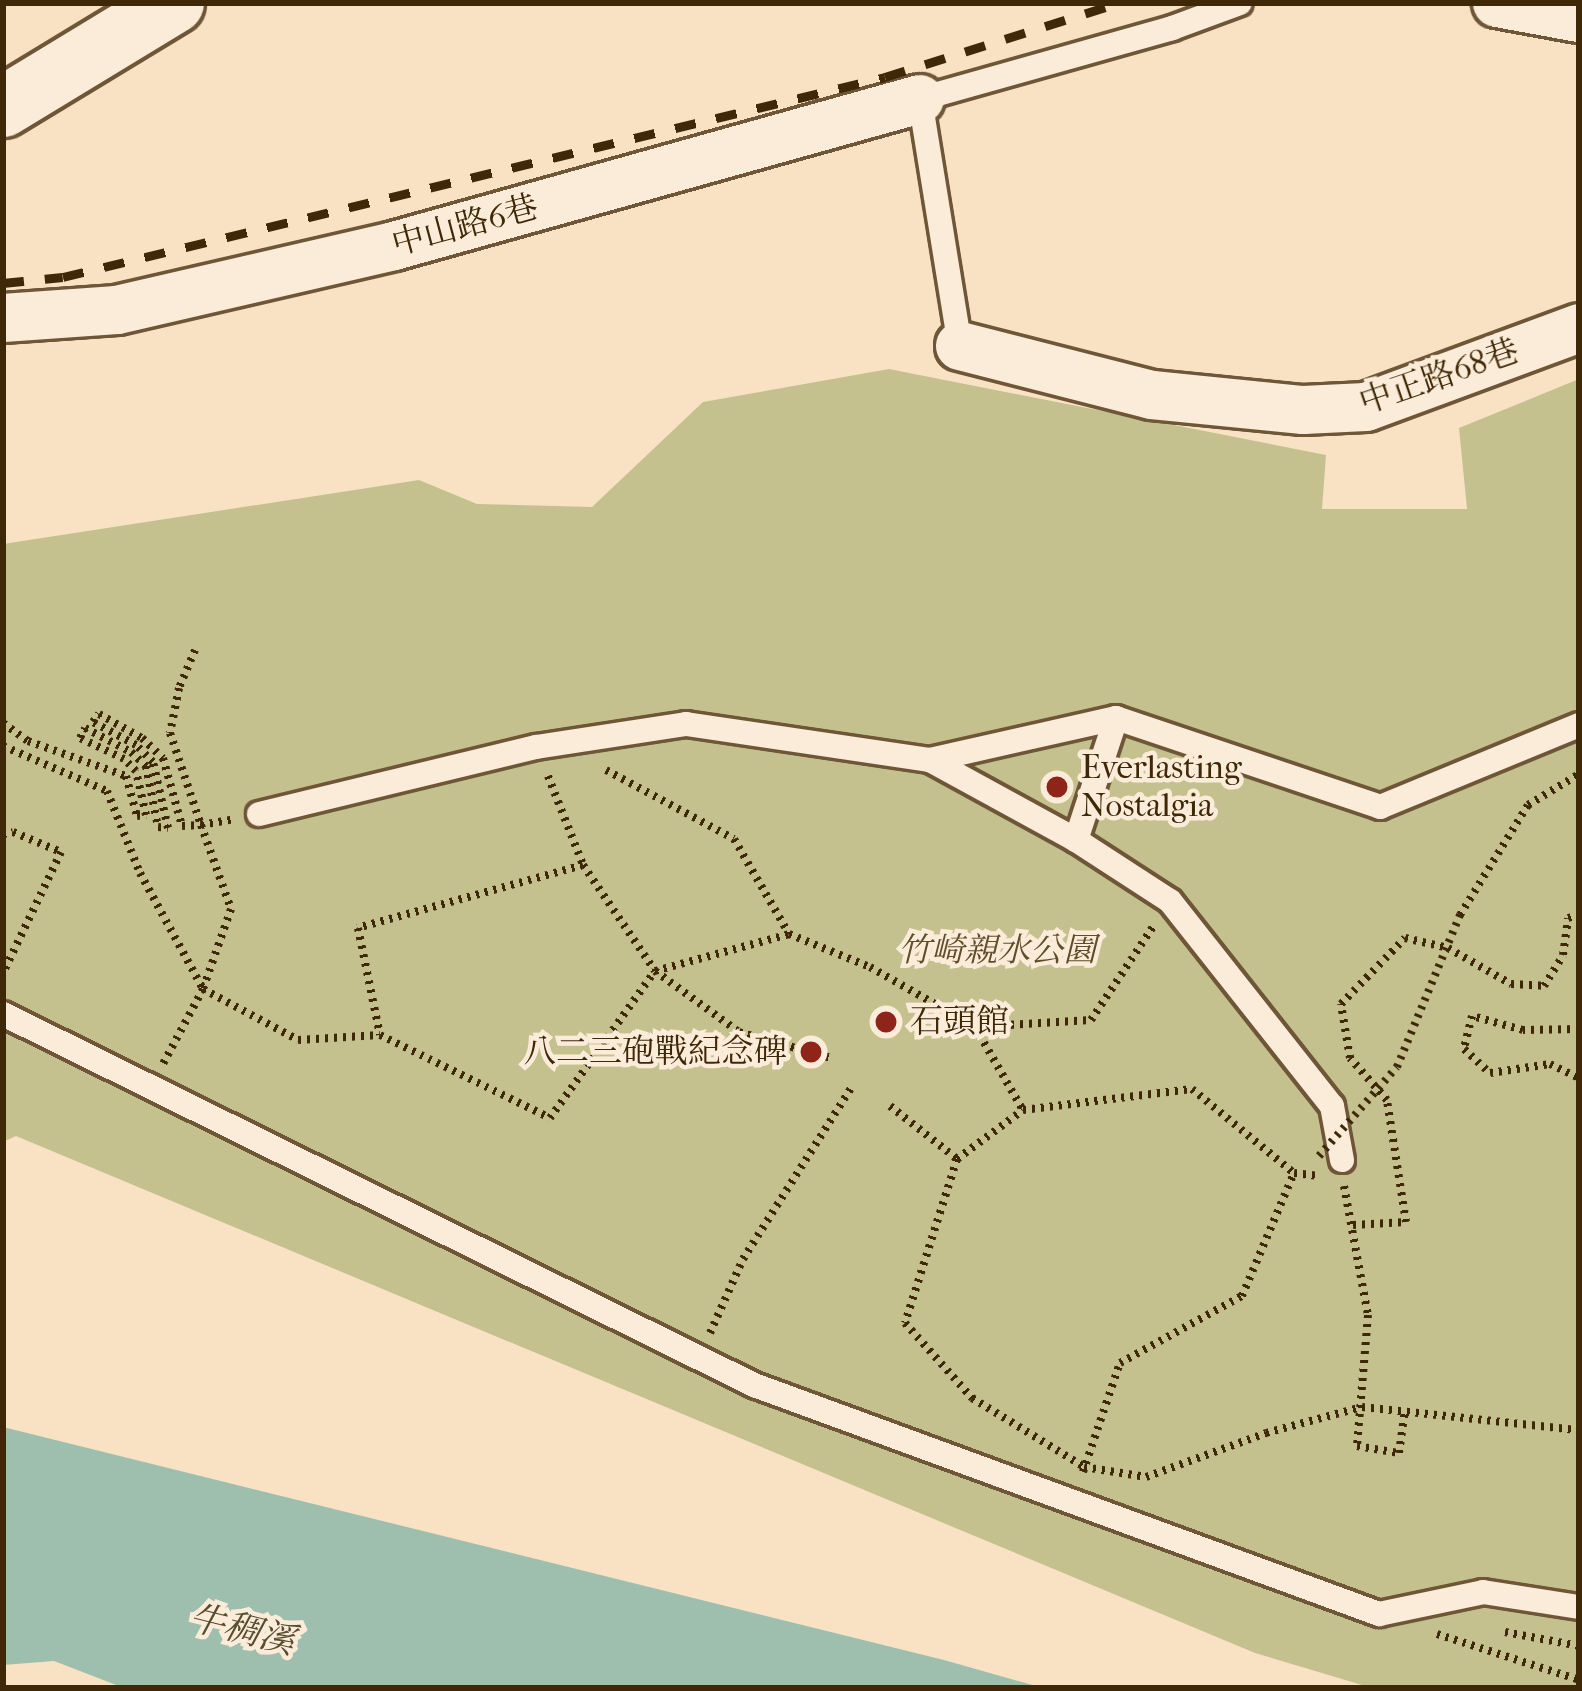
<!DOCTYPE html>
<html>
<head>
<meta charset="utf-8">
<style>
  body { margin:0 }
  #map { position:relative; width:1582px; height:1691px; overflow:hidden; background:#f9e2c4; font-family:"IM FELL French Canon","Noto Serif TC",serif }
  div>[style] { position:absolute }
  .green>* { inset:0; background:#c5c18f }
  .water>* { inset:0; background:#9fbfae }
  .path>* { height:8px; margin-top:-4px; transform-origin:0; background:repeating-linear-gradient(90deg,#3f2808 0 3px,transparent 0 9px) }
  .roads { filter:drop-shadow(3px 0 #6e5637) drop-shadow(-3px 0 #6e5637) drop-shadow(0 3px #6e5637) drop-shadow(0 -3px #6e5637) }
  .service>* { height:24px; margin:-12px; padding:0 12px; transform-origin:12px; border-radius:12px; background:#fbecd9 }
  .minor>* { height:48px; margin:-24px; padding:0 24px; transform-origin:24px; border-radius:24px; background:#fbecd9 }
  .tertiary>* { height:60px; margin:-30px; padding:0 30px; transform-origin:30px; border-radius:30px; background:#fbecd9 }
  .rail>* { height:9px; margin-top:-4.5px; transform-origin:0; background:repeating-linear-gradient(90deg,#3f2808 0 21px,transparent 0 42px) }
  .path-bridge>* { height:8px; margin-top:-4px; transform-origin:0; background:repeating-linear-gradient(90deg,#3f2808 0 3px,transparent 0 9px) }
  .dots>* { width:33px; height:33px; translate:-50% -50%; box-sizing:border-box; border:6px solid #fbecd9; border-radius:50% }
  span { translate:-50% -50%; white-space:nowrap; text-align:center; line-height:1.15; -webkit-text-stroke:9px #fbecd9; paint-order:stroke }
  .street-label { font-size:33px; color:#3f2808 }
  .poi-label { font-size:33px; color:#3f2808 }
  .left { translate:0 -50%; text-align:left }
  .right { translate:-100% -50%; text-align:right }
  .park-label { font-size:33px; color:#604e2a; font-style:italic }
  .water-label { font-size:36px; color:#574e32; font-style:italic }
  .frame { position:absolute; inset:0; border:6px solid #3f2808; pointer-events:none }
</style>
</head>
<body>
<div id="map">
  <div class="green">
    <i style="clip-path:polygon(889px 369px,1326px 455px,1322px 509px,1467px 509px,1459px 428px,1579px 379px,1579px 1688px,1372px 1688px,1255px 1653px,16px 1136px,3px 1142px,3px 544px,419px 480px,477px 504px,592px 507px,703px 402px)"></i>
  </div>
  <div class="water">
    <i style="clip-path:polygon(3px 1427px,944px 1660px,1043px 1688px,124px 1688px,54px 1661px,3px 1665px)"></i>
  </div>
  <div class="path">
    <i style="left:195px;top:650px;width:41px;rotate:112.8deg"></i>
    <i style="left:179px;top:688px;width:46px;rotate:101.3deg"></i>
    <i style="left:170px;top:733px;width:97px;rotate:71.4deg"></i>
    <i style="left:201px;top:825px;width:34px;rotate:-10deg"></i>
    <i style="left:3px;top:723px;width:31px;rotate:36deg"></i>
    <i style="left:28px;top:741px;width:104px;rotate:19.7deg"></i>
    <i style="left:126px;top:776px;width:41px;rotate:74.6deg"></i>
    <i style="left:137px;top:816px;width:9px;rotate:-6deg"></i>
    <i style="left:146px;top:815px;width:45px;rotate:-102.8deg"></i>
    <i style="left:136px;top:771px;width:17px;rotate:-135deg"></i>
    <i style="left:124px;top:759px;width:49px;rotate:-154.5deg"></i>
    <i style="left:80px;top:738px;width:11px;rotate:-63deg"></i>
    <i style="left:85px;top:728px;width:52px;rotate:27.6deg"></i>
    <i style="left:131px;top:752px;width:21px;rotate:43deg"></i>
    <i style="left:146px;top:766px;width:62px;rotate:78.9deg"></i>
    <i style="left:158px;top:827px;width:10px;rotate:6deg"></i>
    <i style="left:168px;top:828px;width:68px;rotate:-102.8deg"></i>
    <i style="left:153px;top:762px;width:24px;rotate:-135deg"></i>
    <i style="left:136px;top:745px;width:49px;rotate:-151.9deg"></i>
    <i style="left:93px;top:722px;width:10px;rotate:-53deg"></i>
    <i style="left:99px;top:714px;width:49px;rotate:29.2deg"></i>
    <i style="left:142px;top:738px;width:29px;rotate:44deg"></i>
    <i style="left:163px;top:758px;width:71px;rotate:74.4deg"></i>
    <i style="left:182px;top:826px;width:19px;rotate:-3deg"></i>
    <i style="left:201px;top:825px;width:89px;rotate:70.3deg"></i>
    <i style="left:231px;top:909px;width:85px;rotate:109.3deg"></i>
    <i style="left:203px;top:989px;width:108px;rotate:28.2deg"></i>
    <i style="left:298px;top:1040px;width:82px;rotate:-3.5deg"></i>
    <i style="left:3px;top:746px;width:113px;rotate:23.4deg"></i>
    <i style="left:107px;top:791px;width:88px;rotate:68.1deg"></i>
    <i style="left:140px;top:873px;width:132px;rotate:61.5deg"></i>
    <i style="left:203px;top:989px;width:85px;rotate:118.1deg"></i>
    <i style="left:606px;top:770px;width:145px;rotate:28.3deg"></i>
    <i style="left:734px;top:839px;width:110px;rotate:59.9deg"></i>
    <i style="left:789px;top:934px;width:87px;rotate:22.2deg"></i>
    <i style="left:870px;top:967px;width:121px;rotate:29.7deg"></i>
    <i style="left:975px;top:1027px;width:116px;rotate:-3.5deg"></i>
    <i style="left:1091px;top:1020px;width:114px;rotate:-56.4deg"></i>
    <i style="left:548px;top:776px;width:96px;rotate:68.5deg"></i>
    <i style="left:583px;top:865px;width:128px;rotate:55.8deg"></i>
    <i style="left:655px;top:971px;width:104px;rotate:36deg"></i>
    <i style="left:739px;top:1032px;width:96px;rotate:15.8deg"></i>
    <i style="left:3px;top:834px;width:10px;rotate:-11deg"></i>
    <i style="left:13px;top:832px;width:52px;rotate:22.6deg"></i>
    <i style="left:61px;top:852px;width:134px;rotate:115.6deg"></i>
    <i style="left:583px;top:865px;width:234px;rotate:164.4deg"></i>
    <i style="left:358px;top:928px;width:109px;rotate:78.4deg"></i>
    <i style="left:380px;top:1035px;width:189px;rotate:26deg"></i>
    <i style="left:550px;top:1118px;width:181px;rotate:-54.5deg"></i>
    <i style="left:655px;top:971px;width:139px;rotate:-15.4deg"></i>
    <i style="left:975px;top:1027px;width:96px;rotate:60deg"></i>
    <i style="left:1579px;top:1029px;width:56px;rotate:179deg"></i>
    <i style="left:1523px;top:1030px;width:53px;rotate:-164.6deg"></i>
    <i style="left:1472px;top:1016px;width:34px;rotate:104deg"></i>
    <i style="left:1464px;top:1049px;width:35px;rotate:43deg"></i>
    <i style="left:1490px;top:1073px;width:61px;rotate:-8.5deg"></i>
    <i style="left:1550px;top:1064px;width:32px;rotate:26deg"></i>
    <i style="left:890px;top:1106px;width:85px;rotate:38.3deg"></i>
    <i style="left:957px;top:1159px;width:82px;rotate:-36.6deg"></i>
    <i style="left:1023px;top:1110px;width:170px;rotate:-7.1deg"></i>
    <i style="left:1192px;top:1089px;width:132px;rotate:39.5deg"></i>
    <i style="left:1294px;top:1173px;width:23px;rotate:7deg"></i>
    <i style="left:957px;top:1159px;width:172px;rotate:107.6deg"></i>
    <i style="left:905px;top:1323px;width:101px;rotate:48.2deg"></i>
    <i style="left:972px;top:1398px;width:132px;rotate:31.6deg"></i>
    <i style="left:1084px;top:1467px;width:63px;rotate:9.2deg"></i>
    <i style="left:1146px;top:1477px;width:128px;rotate:-20.1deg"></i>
    <i style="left:1266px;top:1433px;width:99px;rotate:-15.2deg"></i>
    <i style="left:1362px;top:1407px;width:218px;rotate:6.1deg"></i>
    <i style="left:1344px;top:1186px;width:131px;rotate:79.5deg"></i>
    <i style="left:1368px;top:1315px;width:131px;rotate:94.8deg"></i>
    <i style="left:1357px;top:1446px;width:43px;rotate:9.5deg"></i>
    <i style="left:1399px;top:1453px;width:43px;rotate:-82.1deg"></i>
    <i style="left:1353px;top:1225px;width:53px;rotate:-3.2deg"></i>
    <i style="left:1406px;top:1222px;width:123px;rotate:-98.9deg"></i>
    <i style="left:1387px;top:1100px;width:56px;rotate:-131.4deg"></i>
    <i style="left:1350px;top:1058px;width:55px;rotate:-99.5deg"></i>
    <i style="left:1341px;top:1004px;width:92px;rotate:-45.9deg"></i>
    <i style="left:1405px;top:938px;width:44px;rotate:13.1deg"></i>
    <i style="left:1448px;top:948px;width:73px;rotate:29.7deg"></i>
    <i style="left:1511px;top:984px;width:33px;rotate:3deg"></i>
    <i style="left:1544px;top:986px;width:36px;rotate:-58deg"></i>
    <i style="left:1563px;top:955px;width:37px;rotate:-82deg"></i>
    <i style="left:1568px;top:918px;width:11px;rotate:-15deg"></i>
    <i style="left:710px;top:1333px;width:81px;rotate:-66deg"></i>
    <i style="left:743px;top:1259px;width:206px;rotate:-57.7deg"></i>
    <i style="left:1083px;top:1472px;width:115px;rotate:-71.3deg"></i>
    <i style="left:1120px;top:1363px;width:139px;rotate:-28.8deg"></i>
    <i style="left:1242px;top:1296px;width:134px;rotate:-67.1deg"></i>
    <i style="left:1505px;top:1632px;width:75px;rotate:10.7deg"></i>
    <i style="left:1437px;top:1634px;width:149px;rotate:17.9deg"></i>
  </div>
  <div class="roads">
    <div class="service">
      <i style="left:960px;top:346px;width:250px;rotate:-99.2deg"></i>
      <i style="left:920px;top:99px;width:262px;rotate:-15.7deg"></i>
      <i style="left:1172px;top:28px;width:72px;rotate:-20.2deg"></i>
      <i style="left:930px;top:760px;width:166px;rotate:28.7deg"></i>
      <i style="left:1076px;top:840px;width:112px;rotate:33deg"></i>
      <i style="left:1170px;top:901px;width:261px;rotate:51.7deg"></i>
      <i style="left:1332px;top:1106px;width:55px;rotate:79.5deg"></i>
      <i style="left:259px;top:814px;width:285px;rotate:-13.6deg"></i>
      <i style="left:536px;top:747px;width:152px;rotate:-8.7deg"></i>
      <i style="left:686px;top:724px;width:247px;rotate:8.4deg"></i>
      <i style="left:930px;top:760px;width:191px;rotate:-12.7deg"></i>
      <i style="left:1116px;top:718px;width:279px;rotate:18.6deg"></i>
      <i style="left:1380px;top:807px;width:215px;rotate:-22.4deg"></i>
      <i style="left:1076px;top:840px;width:128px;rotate:-71.8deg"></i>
      <i style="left:3px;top:1014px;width:838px;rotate:26.29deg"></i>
      <i style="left:754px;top:1385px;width:666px;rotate:20.12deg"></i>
      <i style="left:1379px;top:1614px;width:106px;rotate:-11.9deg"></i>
      <i style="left:1483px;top:1592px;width:97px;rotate:8.9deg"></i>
    </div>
    <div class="minor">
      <i style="left:1497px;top:3px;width:83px;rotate:10.4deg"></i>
      <i style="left:3px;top:318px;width:114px;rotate:-4deg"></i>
      <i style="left:117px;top:310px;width:284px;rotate:-13deg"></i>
      <i style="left:394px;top:246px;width:546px;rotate:-15.61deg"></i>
      <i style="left:960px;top:346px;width:198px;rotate:14.3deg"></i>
      <i style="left:1152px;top:395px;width:152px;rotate:5.7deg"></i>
      <i style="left:1303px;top:410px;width:63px;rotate:-2.7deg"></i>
      <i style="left:1366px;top:407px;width:227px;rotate:-20.3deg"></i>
    </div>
    <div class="tertiary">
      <i style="left:3px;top:107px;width:200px;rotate:-31.3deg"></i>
    </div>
  </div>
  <div class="rail">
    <i style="left:3px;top:283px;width:60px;rotate:-5.7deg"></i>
    <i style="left:63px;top:277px;width:846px;rotate:-13.67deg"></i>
    <i style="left:885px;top:77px;width:244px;rotate:-17.6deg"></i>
  </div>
  <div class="path-bridge">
    <i style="left:1319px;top:1156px;width:118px;rotate:-48.8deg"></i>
    <i style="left:1397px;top:1067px;width:165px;rotate:-67.5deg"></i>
    <i style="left:1460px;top:915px;width:129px;rotate:-58.3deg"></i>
    <i style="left:1528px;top:805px;width:60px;rotate:-31.3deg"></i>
  </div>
  <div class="dots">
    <i style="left:1057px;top:787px;background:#8f2418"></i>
    <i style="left:886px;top:1022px;background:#8f2418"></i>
    <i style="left:811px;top:1052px;background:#8f2418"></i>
  </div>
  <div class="street-label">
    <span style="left:465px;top:226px;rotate:-15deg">中山路6巷</span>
    <span style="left:1439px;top:377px;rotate:-19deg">中正路68巷</span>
  </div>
  <div class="poi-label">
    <span class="left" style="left:1081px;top:787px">Everlasting<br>Nostalgia</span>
    <span class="left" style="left:910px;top:1022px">石頭館</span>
    <span class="right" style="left:787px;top:1052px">八二三砲戰紀念碑</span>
  </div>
  <div class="park-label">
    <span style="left:997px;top:951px">竹崎親水公園</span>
  </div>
  <div class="water-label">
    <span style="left:242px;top:1630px;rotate:14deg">牛稠溪</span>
  </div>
  <div class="frame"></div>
</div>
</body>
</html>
